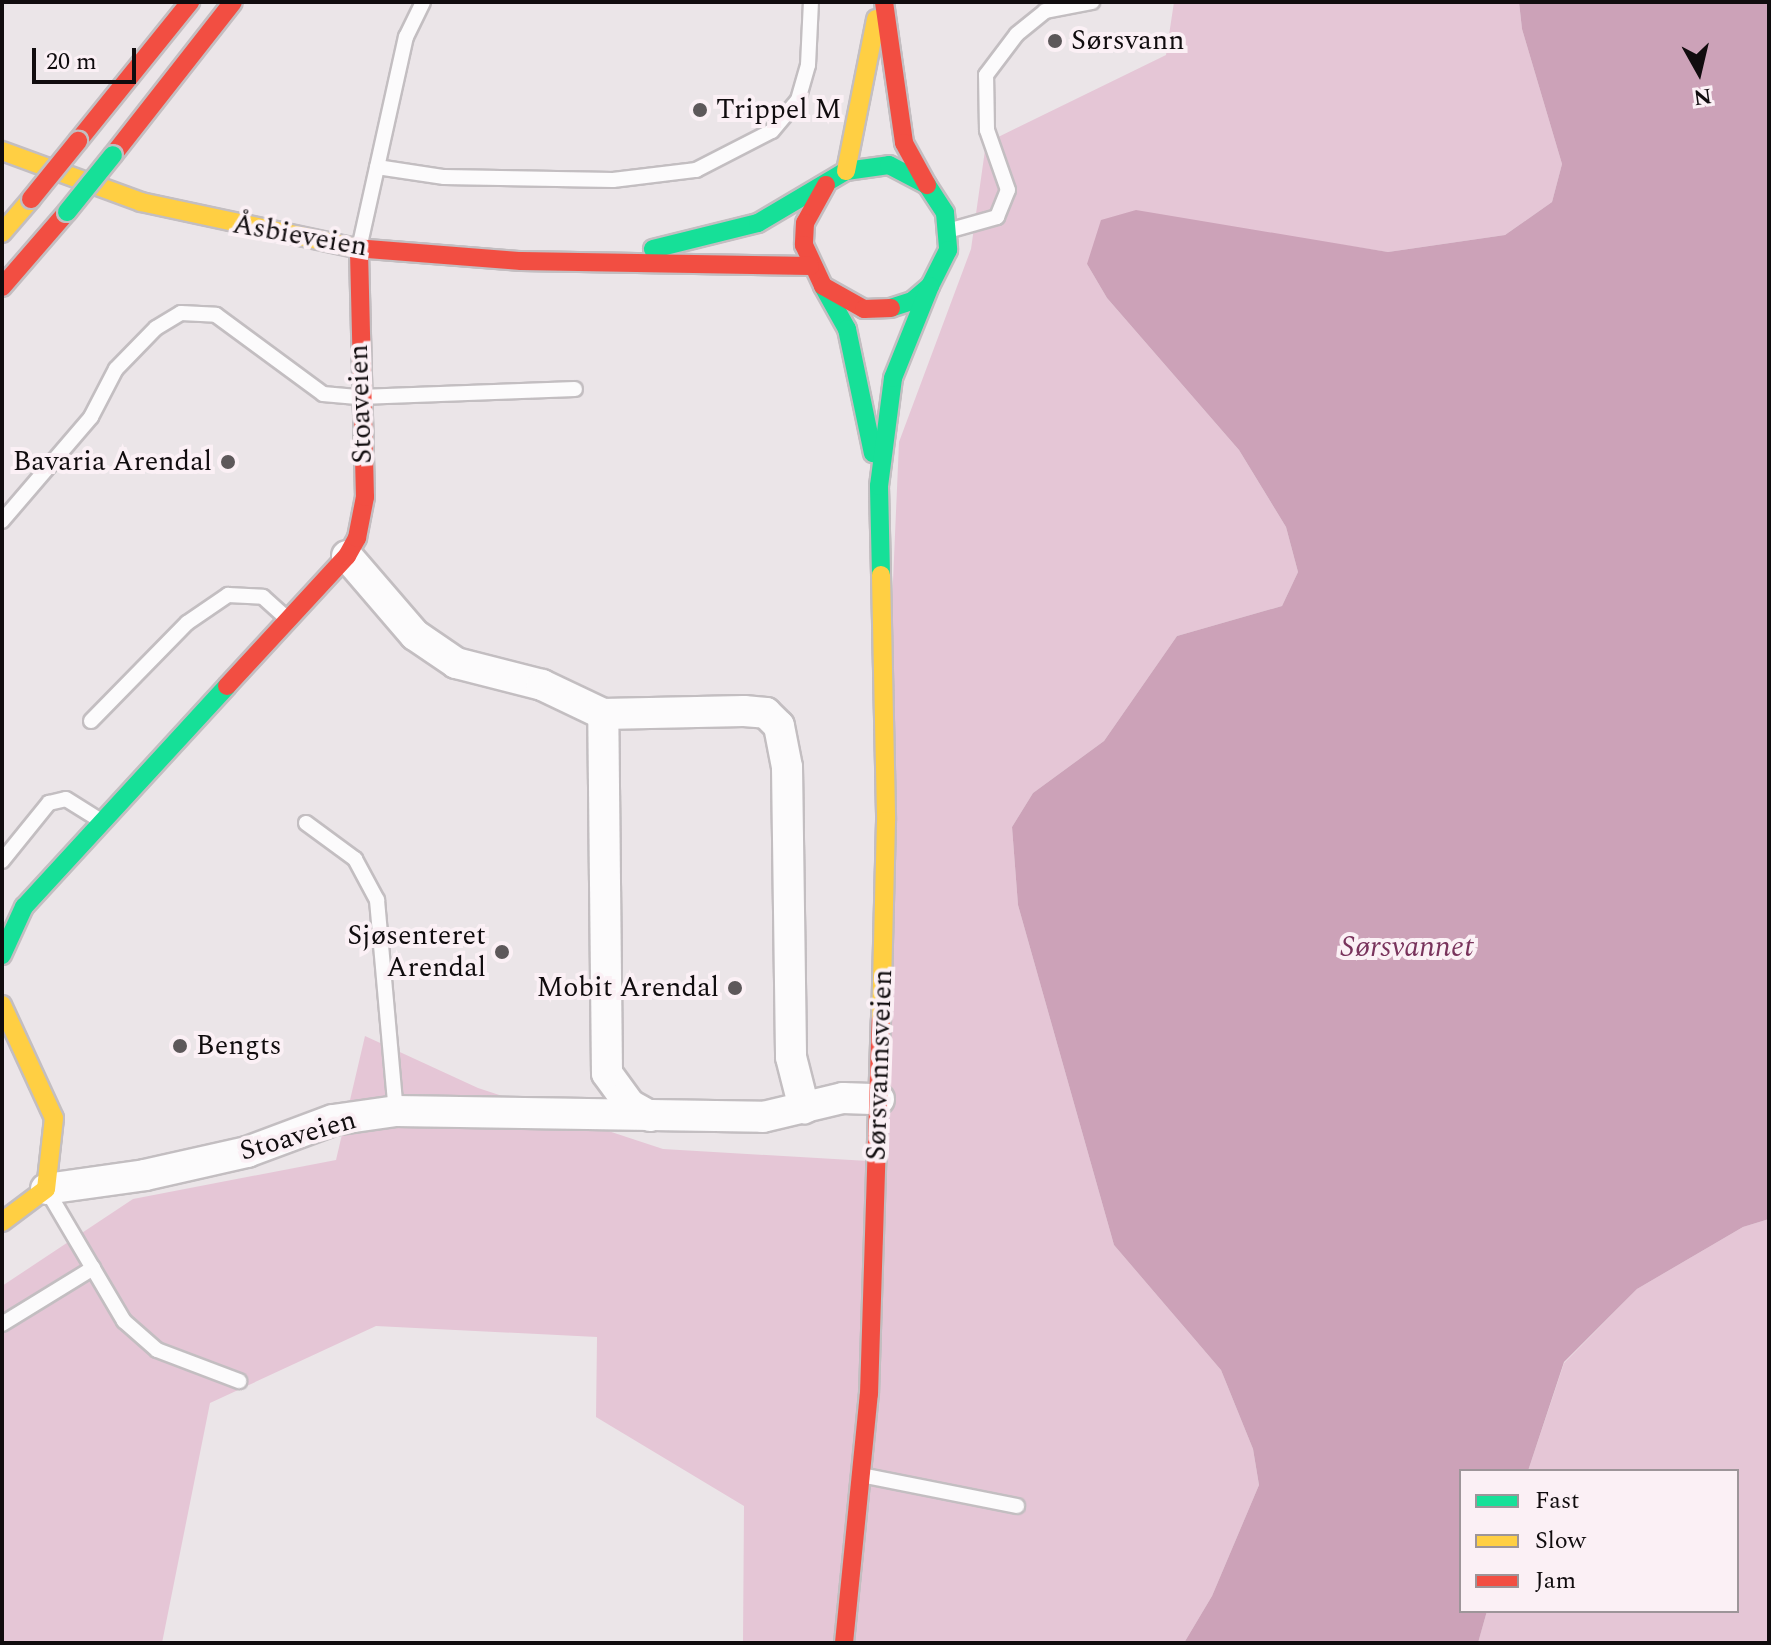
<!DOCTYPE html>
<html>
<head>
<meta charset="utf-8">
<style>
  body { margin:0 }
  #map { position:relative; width:1771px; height:1645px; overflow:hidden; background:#ebe5e8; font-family:Spectral,serif }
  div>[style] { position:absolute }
  .green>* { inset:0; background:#e5c6d6 }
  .water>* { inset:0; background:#cca2b8 }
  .roads { filter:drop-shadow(2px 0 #c3bec1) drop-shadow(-2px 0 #c3bec1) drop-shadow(0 2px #c3bec1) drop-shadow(0 -2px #c3bec1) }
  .lane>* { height:14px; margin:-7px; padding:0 7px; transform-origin:7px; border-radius:7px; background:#fcfbfc }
  .street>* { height:30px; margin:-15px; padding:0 15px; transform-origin:15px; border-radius:15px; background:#fcfbfc }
  .fast>* { height:18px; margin:-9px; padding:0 9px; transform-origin:9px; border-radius:9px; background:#16e098 }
  .slow>* { height:18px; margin:-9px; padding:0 9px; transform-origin:9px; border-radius:9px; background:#ffcf43 }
  .jam>* { height:18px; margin:-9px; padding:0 9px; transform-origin:9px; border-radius:9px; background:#f24e42 }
  .bridges { filter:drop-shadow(2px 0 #c3bec1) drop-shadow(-2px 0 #c3bec1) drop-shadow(0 2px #c3bec1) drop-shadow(0 -2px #c3bec1) }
  .fast-bridge>* { height:18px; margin:-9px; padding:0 9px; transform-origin:9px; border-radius:9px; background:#16e098 }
  .jam-bridge>* { height:18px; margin:-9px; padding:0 9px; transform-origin:9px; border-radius:9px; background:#f24e42 }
  .dots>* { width:22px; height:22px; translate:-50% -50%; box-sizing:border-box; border:4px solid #fbf0f5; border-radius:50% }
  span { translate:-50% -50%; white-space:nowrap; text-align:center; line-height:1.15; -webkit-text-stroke:8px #fbf0f5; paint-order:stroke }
  .poi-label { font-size:28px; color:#100c0e }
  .left { translate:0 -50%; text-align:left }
  .right { translate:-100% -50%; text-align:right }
  .street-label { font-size:28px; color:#100c0e }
  .water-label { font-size:30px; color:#79335c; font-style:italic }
  .frame { position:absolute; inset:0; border:4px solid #100c0e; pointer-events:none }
  .legend { position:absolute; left:1459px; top:1469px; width:280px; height:144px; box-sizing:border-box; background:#fbf0f5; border:2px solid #9d9599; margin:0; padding:10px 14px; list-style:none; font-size:24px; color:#100c0e }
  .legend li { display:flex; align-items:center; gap:16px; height:40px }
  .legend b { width:40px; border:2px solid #9d9599 }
  .north { position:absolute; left:1659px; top:32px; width:80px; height:80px; -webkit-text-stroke:6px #fbf0f5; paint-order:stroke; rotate:172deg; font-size:22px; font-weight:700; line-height:32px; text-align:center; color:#100c0e }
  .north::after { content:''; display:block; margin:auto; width:28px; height:36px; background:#100c0e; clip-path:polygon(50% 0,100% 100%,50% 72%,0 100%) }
  .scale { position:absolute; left:32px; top:48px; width:104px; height:36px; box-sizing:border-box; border:4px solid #100c0e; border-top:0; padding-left:10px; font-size:24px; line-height:28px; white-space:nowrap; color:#100c0e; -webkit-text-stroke:6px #fbf0f5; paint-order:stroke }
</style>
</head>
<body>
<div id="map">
  <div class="green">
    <i style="clip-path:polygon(1174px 2px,1519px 2px,1522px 29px,1562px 164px,1552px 202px,1505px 235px,1388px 252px,1265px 233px,1087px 264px,1107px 298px,1239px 450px,1286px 527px,1298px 572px,1282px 606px,1177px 636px,1104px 741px,1033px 793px,1012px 827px,1018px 905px,1114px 1245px,1221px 1370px,1253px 1449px,1259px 1485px,1212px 1596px,1184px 1643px,743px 1643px,744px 1506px,596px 1417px,597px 1337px,376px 1326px,210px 1403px,162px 1643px,2px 1643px,2px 1286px,133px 1199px,336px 1160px,365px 1036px,478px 1088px,663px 1149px,868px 1161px,899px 442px,971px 249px,986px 143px,1166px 55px)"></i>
    <i style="clip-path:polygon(1769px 1219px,1769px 1643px,1478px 1643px,1487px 1611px,1737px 1611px,1737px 1471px,1528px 1471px,1564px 1363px,1637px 1289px,1743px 1227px)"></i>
  </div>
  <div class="water">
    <i style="clip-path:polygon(1519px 2px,1769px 2px,1769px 1219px,1743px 1227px,1637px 1289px,1564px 1362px,1528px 1471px,1461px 1471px,1461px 1611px,1487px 1611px,1478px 1643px,1184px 1643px,1212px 1596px,1259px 1485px,1253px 1449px,1221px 1370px,1114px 1245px,1018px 905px,1012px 827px,1033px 793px,1104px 741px,1177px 636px,1282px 606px,1298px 572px,1286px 527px,1239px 450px,1107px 298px,1087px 264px,1101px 220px,1136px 210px,1388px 252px,1505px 235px,1552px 202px,1562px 164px,1522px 29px)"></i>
  </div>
  <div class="roads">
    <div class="lane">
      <i style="left:377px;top:167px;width:68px;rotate:8.5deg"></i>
      <i style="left:444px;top:177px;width:169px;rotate:1deg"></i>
      <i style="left:613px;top:180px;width:84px;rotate:-6.9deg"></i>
      <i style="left:696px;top:170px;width:85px;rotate:-27.2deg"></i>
      <i style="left:772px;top:131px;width:40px;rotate:-50deg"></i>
      <i style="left:798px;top:100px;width:36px;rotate:-74deg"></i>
      <i style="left:808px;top:65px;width:63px;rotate:-87.3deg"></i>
      <i style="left:951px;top:230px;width:48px;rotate:-15.8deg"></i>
      <i style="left:997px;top:217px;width:29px;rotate:-68deg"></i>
      <i style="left:1008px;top:190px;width:64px;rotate:-109.3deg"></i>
      <i style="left:987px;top:130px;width:55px;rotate:-91deg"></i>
      <i style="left:986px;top:75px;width:51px;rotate:-52.9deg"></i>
      <i style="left:1017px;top:34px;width:36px;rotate:-39deg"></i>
      <i style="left:1045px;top:11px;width:48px;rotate:-10.8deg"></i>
      <i style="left:360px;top:244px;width:212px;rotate:-77.5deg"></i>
      <i style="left:406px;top:37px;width:39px;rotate:-64deg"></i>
      <i style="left:2px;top:521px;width:137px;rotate:-49.4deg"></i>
      <i style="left:91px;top:417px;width:54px;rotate:-62.5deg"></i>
      <i style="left:116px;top:369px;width:57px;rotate:-45.7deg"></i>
      <i style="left:156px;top:328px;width:29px;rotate:-31deg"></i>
      <i style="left:181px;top:313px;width:35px;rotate:3deg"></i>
      <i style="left:216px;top:315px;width:133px;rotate:36.4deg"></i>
      <i style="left:323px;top:394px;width:37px;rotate:5deg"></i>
      <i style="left:360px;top:397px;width:215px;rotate:-2.1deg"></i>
      <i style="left:91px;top:721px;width:137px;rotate:-45.6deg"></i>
      <i style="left:187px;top:623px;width:50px;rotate:-34.3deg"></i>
      <i style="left:228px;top:595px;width:35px;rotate:3deg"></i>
      <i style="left:263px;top:597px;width:31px;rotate:42deg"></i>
      <i style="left:306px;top:823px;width:61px;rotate:36.3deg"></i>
      <i style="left:355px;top:859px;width:47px;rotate:61.8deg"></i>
      <i style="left:377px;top:900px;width:212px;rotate:84.9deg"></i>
      <i style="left:2px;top:861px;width:75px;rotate:-51deg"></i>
      <i style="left:49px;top:803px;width:17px;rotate:-13deg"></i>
      <i style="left:66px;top:799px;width:38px;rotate:32deg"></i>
      <i style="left:48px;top:1192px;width:150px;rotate:59.5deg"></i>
      <i style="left:124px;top:1321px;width:44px;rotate:41.3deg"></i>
      <i style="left:157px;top:1350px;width:88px;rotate:20.7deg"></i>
      <i style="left:2px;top:1324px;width:107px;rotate:-31.6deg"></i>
      <i style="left:866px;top:1476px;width:154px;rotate:11.2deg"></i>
    </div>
    <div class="street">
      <i style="left:347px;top:556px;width:104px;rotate:49.3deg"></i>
      <i style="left:415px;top:635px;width:50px;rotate:34.3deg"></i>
      <i style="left:456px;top:663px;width:89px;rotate:14.3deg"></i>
      <i style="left:542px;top:685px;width:68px;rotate:25.4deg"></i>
      <i style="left:650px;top:1116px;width:23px;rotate:-151deg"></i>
      <i style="left:630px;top:1105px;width:39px;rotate:-126deg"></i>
      <i style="left:607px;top:1073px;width:359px;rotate:-90.6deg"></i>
      <i style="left:603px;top:714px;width:141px;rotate:-1.2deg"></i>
      <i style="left:744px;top:711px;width:22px;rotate:5deg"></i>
      <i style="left:766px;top:713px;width:18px;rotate:45deg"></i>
      <i style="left:779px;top:726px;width:42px;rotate:79deg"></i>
      <i style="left:787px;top:767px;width:290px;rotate:89.2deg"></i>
      <i style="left:791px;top:1057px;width:53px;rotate:75.7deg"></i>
      <i style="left:46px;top:1189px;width:100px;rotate:-8deg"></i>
      <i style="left:145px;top:1175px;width:105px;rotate:-12.7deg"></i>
      <i style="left:247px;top:1152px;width:92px;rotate:-20.4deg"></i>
      <i style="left:333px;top:1120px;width:64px;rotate:-8.1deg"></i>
      <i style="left:396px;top:1111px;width:367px;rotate:0.9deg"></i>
      <i style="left:763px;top:1117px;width:82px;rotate:-13.4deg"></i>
      <i style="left:843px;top:1098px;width:36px;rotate:2deg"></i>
    </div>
    <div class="fast">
      <i style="left:653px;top:249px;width:108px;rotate:-13.9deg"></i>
      <i style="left:758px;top:223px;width:102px;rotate:-30.6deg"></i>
      <i style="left:846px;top:171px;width:43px;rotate:-7.9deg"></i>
      <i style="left:889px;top:165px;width:43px;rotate:27.8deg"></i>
      <i style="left:927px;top:185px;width:33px;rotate:57deg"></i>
      <i style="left:945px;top:213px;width:37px;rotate:85deg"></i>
      <i style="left:948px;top:250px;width:40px;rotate:116.6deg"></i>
      <i style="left:930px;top:286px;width:23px;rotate:140deg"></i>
      <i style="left:912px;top:301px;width:22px;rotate:162deg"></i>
      <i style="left:823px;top:286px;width:49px;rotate:60.8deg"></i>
      <i style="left:847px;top:329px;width:127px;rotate:78.2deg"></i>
      <i style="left:881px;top:575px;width:89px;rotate:-91.3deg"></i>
      <i style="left:879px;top:486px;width:109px;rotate:-82.6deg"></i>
      <i style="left:893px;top:378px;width:99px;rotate:-68.1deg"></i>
      <i style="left:2px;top:955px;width:53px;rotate:-65.4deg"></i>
      <i style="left:24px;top:907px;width:300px;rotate:-47.4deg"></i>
    </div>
    <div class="slow">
      <i style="left:2px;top:151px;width:148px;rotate:20.1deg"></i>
      <i style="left:141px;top:202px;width:219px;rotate:12.1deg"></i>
      <i style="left:846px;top:171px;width:155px;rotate:-78.8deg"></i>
      <i style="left:2px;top:233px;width:45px;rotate:-49.5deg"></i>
      <i style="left:881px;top:575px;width:246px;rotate:88.8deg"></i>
      <i style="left:886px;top:821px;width:200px;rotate:91.4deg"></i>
      <i style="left:2px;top:1005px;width:124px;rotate:65.3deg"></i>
      <i style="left:54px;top:1118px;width:71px;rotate:96.4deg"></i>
      <i style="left:46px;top:1189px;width:55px;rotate:143.1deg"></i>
    </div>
    <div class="jam">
      <i style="left:884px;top:2px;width:142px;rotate:81.9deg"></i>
      <i style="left:904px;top:143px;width:48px;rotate:61.3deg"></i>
      <i style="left:78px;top:141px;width:179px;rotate:-51.1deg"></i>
      <i style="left:113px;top:155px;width:194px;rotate:-51.9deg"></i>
      <i style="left:826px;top:185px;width:43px;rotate:118.9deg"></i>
      <i style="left:805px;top:223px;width:22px;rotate:93deg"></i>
      <i style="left:804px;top:245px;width:45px;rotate:65.1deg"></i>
      <i style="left:823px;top:286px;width:47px;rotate:29.3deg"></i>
      <i style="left:864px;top:309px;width:27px;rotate:-2deg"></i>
      <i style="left:355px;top:248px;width:167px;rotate:4.5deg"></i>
      <i style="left:521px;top:261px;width:289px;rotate:1deg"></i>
      <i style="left:2px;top:287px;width:99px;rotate:-49.1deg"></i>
      <i style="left:227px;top:686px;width:177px;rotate:-47.3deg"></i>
      <i style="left:347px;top:556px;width:21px;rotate:-61deg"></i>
      <i style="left:357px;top:538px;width:42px;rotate:-79deg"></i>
      <i style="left:365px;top:497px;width:248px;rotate:-91.4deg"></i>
      <i style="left:844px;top:1643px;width:250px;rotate:-84.3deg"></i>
      <i style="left:869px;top:1394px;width:373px;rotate:-88.2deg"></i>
    </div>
  </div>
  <div class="bridges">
    <div class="fast-bridge">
      <i style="left:67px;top:212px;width:73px;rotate:-51.1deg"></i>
    </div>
    <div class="jam-bridge">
      <i style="left:31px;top:199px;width:75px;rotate:-51deg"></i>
    </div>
  </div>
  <div class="dots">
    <i style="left:1055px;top:41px;background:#5d585a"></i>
    <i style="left:700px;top:110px;background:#5d585a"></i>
    <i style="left:228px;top:462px;background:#5d585a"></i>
    <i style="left:502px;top:952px;background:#5d585a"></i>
    <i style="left:735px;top:988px;background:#5d585a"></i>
    <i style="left:180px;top:1046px;background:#5d585a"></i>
  </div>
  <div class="poi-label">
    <span class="left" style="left:1071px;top:41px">Sørsvann</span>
    <span class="left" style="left:716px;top:110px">Trippel M</span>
    <span class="right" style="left:212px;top:462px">Bavaria Arendal</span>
    <span class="right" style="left:486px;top:952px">Sjøsenteret<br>Arendal</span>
    <span class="right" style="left:719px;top:988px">Mobit Arendal</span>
    <span class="left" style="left:196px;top:1046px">Bengts</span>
  </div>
  <div class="street-label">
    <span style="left:300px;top:236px;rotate:10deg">Åsbieveien</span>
    <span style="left:361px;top:404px;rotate:-92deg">Stoaveien</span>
    <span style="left:880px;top:1065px;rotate:-88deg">Sørsvannsveien</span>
    <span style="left:298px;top:1136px;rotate:-16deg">Stoaveien</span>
  </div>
  <div class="water-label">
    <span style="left:1407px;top:947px">Sørsvannet</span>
  </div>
  <div class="frame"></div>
  <ul class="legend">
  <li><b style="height:10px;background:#16e098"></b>Fast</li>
  <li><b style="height:10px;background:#ffcf43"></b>Slow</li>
  <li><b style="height:10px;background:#f24e42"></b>Jam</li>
  </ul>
  <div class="north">N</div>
  <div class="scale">20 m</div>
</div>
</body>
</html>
